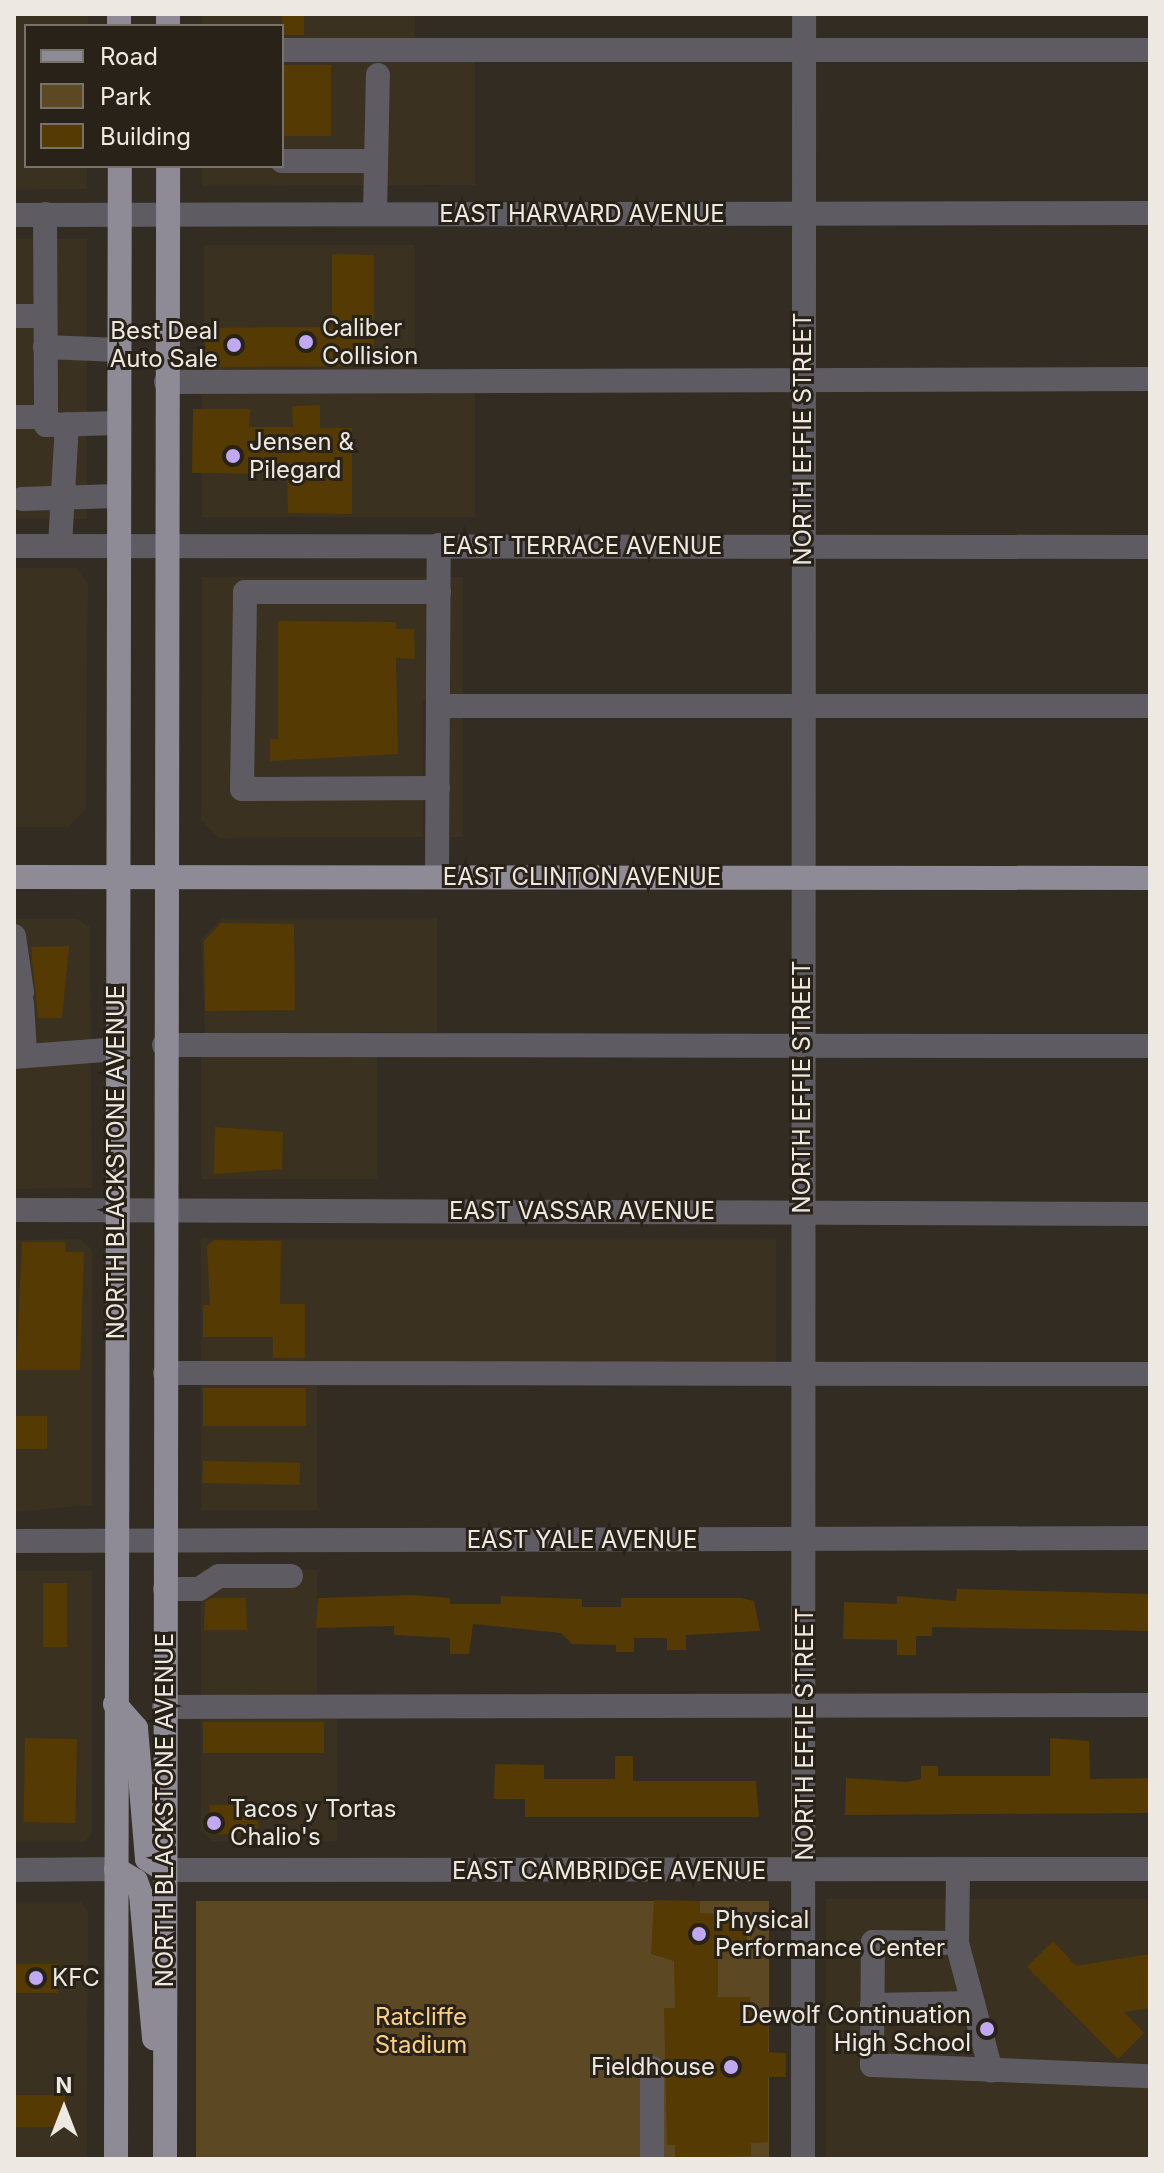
<!DOCTYPE html>
<html>
<head>
<meta charset="utf-8">
<style>
  body { margin:0 }
  #map { position:relative; width:1164px; height:2173px; overflow:hidden; background:#322c22; font-family:Inter,sans-serif }
  div>[style] { position:absolute }
  .built>* { inset:0; background:#3a3120; transform-origin:0 0 }
  .green>* { inset:0; background:#5d4824; transform-origin:0 0 }
  .building>* { inset:0; background:#553b03; transform-origin:0 0 }
  .minor>* { height:24px; margin:-12px; padding:0 12px; transform-origin:12px; border-radius:12px; background:#5e5c62 }
  .major>* { height:24px; margin:-12px; padding:0 12px; transform-origin:12px; border-radius:12px; background:#8e8b96 }
  .dots>* { width:22px; height:22px; translate:-50% -50%; box-sizing:border-box; border:4px solid #282218; border-radius:50% }
  span { translate:-50% -50%; white-space:nowrap; text-align:center; line-height:1.15; -webkit-text-stroke:6px #282218; paint-order:stroke }
  .street-label { font-size:24px; color:#ede9e2 }
  .poi-label { font-size:24px; color:#ede9e2 }
  .left { translate:0 -50%; text-align:left }
  .right { translate:-100% -50%; text-align:right }
  .park-label { font-size:24px; color:#fbcf84 }
  .frame { position:absolute; inset:0; border:16px solid #ede9e2; pointer-events:none }
  .legend { position:absolute; left:24px; top:24px; width:260px; height:144px; box-sizing:border-box; background:#282218; border:2px solid #777269; margin:0; padding:10px 14px; list-style:none; font-size:24px; color:#ede9e2 }
  .legend li { display:flex; align-items:center; gap:16px; height:40px }
  .legend b { width:40px; border:2px solid #777269 }
  .north { position:absolute; left:24px; top:2069px; width:80px; height:80px; -webkit-text-stroke:6px #282218; paint-order:stroke; rotate:0deg; font-size:22px; font-weight:700; line-height:32px; text-align:center; color:#ede9e2 }
  .north::after { content:''; display:block; margin:auto; width:28px; height:36px; background:#ede9e2; clip-path:polygon(50% 0,100% 100%,50% 72%,0 100%) }
</style>
</head>
<body>
<div id="map">
  <div class="built">
    <i style="clip-path:polygon(14px 14px,88px 14px,88px 26px,26px 26px,26px 166px,87px 166px,87px 189px,14px 190px)"></i>
    <i style="clip-path:polygon(202px 14px,415px 14px,415px 40px,282px 40px,282px 26px,202px 26px)"></i>
    <i style="clip-path:polygon(282px 60px,475px 60px,475px 185px,202px 186px,202px 166px,282px 166px)"></i>
    <i style="left:87px;top:239px;width:280px;height:73px;rotate:90deg"></i>
    <i style="left:415px;top:245px;width:126px;height:211px;rotate:90deg"></i>
    <i style="left:202px;top:391px;width:273px;height:126px"></i>
    <i style="clip-path:polygon(14px 568px,76px 568px,88px 583px,86px 809px,69px 827px,14px 827px)"></i>
    <i style="clip-path:polygon(202px 577px,463px 577px,463px 699px,423px 700px,423px 837px,219px 838px,201px 820px)"></i>
    <i style="left:463px;top:715px;width:122px;height:13px;rotate:90deg"></i>
    <i style="clip-path:polygon(222px 918px,437px 918px,437px 1032px,205px 1033px,201px 939px)"></i>
    <i style="clip-path:polygon(14px 919px,77px 919px,90px 927px,92px 1188px,14px 1189px)"></i>
    <i style="left:377px;top:1056px;width:123px;height:176px;rotate:90deg"></i>
    <i style="left:776px;top:1238px;width:128px;height:575px;rotate:90deg"></i>
    <i style="clip-path:polygon(81px 1239px,92px 1250px,92px 1505px,14px 1512px,14px 1240px)"></i>
    <i style="left:317px;top:1382px;width:128px;height:116px;rotate:90deg"></i>
    <i style="left:201px;top:1570px;width:116px;height:128px"></i>
    <i style="clip-path:polygon(14px 1571px,92px 1571px,92px 1834px,84px 1842px,14px 1842px)"></i>
    <i style="clip-path:polygon(201px 1714px,337px 1714px,337px 1841px,212px 1841px,201px 1830px)"></i>
    <i style="left:826px;top:1899px;width:324px;height:260px"></i>
    <i style="clip-path:polygon(14px 1902px,81px 1902px,88px 1912px,87px 2159px,14px 2159px)"></i>
  </div>
  <div class="green">
    <i style="left:196px;top:1901px;width:573px;height:258px"></i>
  </div>
  <div class="building">
    <i style="left:282px;top:14px;width:22px;height:21px"></i>
    <i style="left:282px;top:65px;width:49px;height:71px"></i>
    <i style="clip-path:polygon(332px 254px,374px 255px,374px 366px,204px 367px,205px 328px,332px 327px)"></i>
    <i style="clip-path:polygon(320px 405px,320px 428px,352px 428px,352px 514px,288px 513px,287px 474px,192px 473px,193px 409px,250px 409px,249px 427px,293px 427px,292px 406px)"></i>
    <i style="clip-path:polygon(278px 621px,396px 622px,396px 629px,414px 629px,415px 659px,396px 658px,398px 754px,270px 761px,270px 739px,278px 739px)"></i>
    <i style="clip-path:polygon(221px 923px,294px 924px,295px 1010px,205px 1011px,204px 941px)"></i>
    <i style="clip-path:polygon(69px 946px,62px 1018px,38px 1018px,31px 947px)"></i>
    <i style="clip-path:polygon(215px 1127px,283px 1132px,282px 1169px,214px 1174px)"></i>
    <i style="clip-path:polygon(214px 1240px,281px 1241px,280px 1304px,305px 1304px,305px 1358px,273px 1358px,273px 1337px,203px 1337px,203px 1305px,210px 1305px,207px 1246px)"></i>
    <i style="clip-path:polygon(22px 1242px,65px 1242px,66px 1252px,84px 1252px,80px 1370px,16px 1370px)"></i>
    <i style="left:203px;top:1388px;width:103px;height:38px"></i>
    <i style="left:14px;top:1416px;width:33px;height:33px"></i>
    <i style="left:203px;top:1461px;width:97px;height:22px;rotate:1deg"></i>
    <i style="left:43px;top:1583px;width:24px;height:64px"></i>
    <i style="clip-path:polygon(957px 1589px,1150px 1594px,1150px 1631px,932px 1627px,932px 1636px,916px 1636px,916px 1655px,897px 1655px,897px 1640px,843px 1639px,844px 1602px,897px 1604px,897px 1596px,956px 1601px)"></i>
    <i style="clip-path:polygon(412px 1595px,450px 1598px,450px 1604px,501px 1604px,501px 1596px,582px 1599px,582px 1607px,621px 1607px,621px 1598px,741px 1598px,754px 1601px,760px 1631px,686px 1635px,686px 1650px,667px 1650px,667px 1638px,634px 1638px,634px 1652px,616px 1652px,616px 1645px,572px 1644px,561px 1633px,473px 1624px,469px 1654px,450px 1654px,450px 1638px,394px 1635px,394px 1626px,316px 1628px,318px 1598px)"></i>
    <i style="clip-path:polygon(212px 1598px,246px 1598px,247px 1630px,204px 1630px,205px 1602px)"></i>
    <i style="left:203px;top:1722px;width:121px;height:31px"></i>
    <i style="left:25px;top:1738px;width:52px;height:84px;rotate:1deg"></i>
    <i style="clip-path:polygon(1050px 1738px,1089px 1741px,1090px 1779px,1150px 1778px,1150px 1813px,845px 1815px,846px 1778px,907px 1782px,921px 1779px,921px 1766px,938px 1766px,938px 1776px,1050px 1776px)"></i>
    <i style="clip-path:polygon(615px 1756px,633px 1756px,633px 1781px,756px 1781px,759px 1817px,525px 1817px,525px 1799px,494px 1799px,495px 1764px,544px 1765px,544px 1779px,615px 1779px)"></i>
    <i style="left:210px;top:1805px;width:48px;height:29px"></i>
    <i style="clip-path:polygon(654px 1900px,700px 1901px,700px 1913px,747px 1915px,747px 1953px,718px 1952px,718px 1997px,750px 1997px,750px 2011px,769px 2011px,768px 2052px,786px 2053px,786px 2077px,768px 2077px,768px 2142px,751px 2143px,751px 2156px,675px 2159px,675px 2145px,667px 2145px,664px 2008px,675px 2008px,674px 1961px,651px 1954px)"></i>
    <i style="clip-path:polygon(1053px 1941px,1076px 1966px,1150px 1954px,1150px 2008px,1124px 2012px,1144px 2033px,1118px 2059px,1027px 1967px)"></i>
    <i style="left:14px;top:1964px;width:44px;height:29px"></i>
    <i style="left:14px;top:2095px;width:51px;height:32px"></i>
  </div>
  <div class="minor">
    <i style="left:282px;top:50px;width:868px"></i>
    <i style="left:282px;top:161px;width:91px"></i>
    <i style="left:45px;top:214px;width:211px;rotate:89.7deg"></i>
    <i style="left:46px;top:425px;width:72px;rotate:-1.6deg"></i>
    <i style="left:375px;top:214px;width:139px;rotate:-88.8deg"></i>
    <i style="left:14px;top:215px;width:1136px;rotate:-0.1deg"></i>
    <i style="left:14px;top:316px;width:31px"></i>
    <i style="left:45px;top:347px;width:74px;rotate:2.3deg"></i>
    <i style="left:166px;top:382px;width:984px;rotate:-0.17deg"></i>
    <i style="left:14px;top:417px;width:32px"></i>
    <i style="left:22px;top:499px;width:94px;rotate:-1.8deg"></i>
    <i style="left:60px;top:545px;width:121px;rotate:-86.7deg"></i>
    <i style="left:14px;top:546px;width:1136px;rotate:0.05deg"></i>
    <i style="left:438px;top:706px;width:712px"></i>
    <i style="left:438px;top:788px;width:196px;rotate:179.7deg"></i>
    <i style="left:242px;top:789px;width:197px;rotate:-89.1deg"></i>
    <i style="left:245px;top:592px;width:194px"></i>
    <i style="left:437px;top:877px;width:332px;rotate:-89.7deg"></i>
    <i style="left:14px;top:936px;width:57px;rotate:81.9deg"></i>
    <i style="left:22px;top:1003px;width:49px;rotate:86.5deg"></i>
    <i style="left:164px;top:1045px;width:986px;rotate:0.06deg"></i>
    <i style="left:14px;top:1057px;width:103px;rotate:-4.4deg"></i>
    <i style="left:14px;top:1210px;width:1136px;rotate:0.2deg"></i>
    <i style="left:165px;top:1373px;width:985px;rotate:0.06deg"></i>
    <i style="left:14px;top:1541px;width:1136px;rotate:-0.15deg"></i>
    <i style="left:165px;top:1589px;width:34px"></i>
    <i style="left:199px;top:1589px;width:24px;rotate:-33deg"></i>
    <i style="left:219px;top:1576px;width:72px"></i>
    <i style="left:164px;top:1707px;width:986px;rotate:-0.12deg"></i>
    <i style="left:14px;top:1870px;width:102px;rotate:-0.6deg"></i>
    <i style="left:164px;top:1870px;width:986px;rotate:-0.06deg"></i>
    <i style="left:958px;top:1871px;width:72px;rotate:90.8deg"></i>
    <i style="left:957px;top:1943px;width:84px;rotate:-179.3deg"></i>
    <i style="left:873px;top:1942px;width:123px;rotate:90.5deg"></i>
    <i style="left:872px;top:2065px;width:278px;rotate:2.3deg"></i>
    <i style="left:957px;top:1943px;width:132px;rotate:75.1deg"></i>
    <i style="left:872px;top:2005px;width:101px;rotate:-1.1deg"></i>
    <i style="left:652px;top:2159px;width:91px;rotate:-90deg"></i>
    <i style="left:803px;top:2159px;width:2145px;rotate:-89.97deg"></i>
  </div>
  <div class="major">
    <i style="left:119px;top:14px;width:12px;rotate:90deg"></i>
    <i style="left:168px;top:14px;width:12px;rotate:90deg"></i>
    <i style="left:14px;top:877px;width:1136px;rotate:0.05deg"></i>
    <i style="left:115px;top:1704px;width:32px;rotate:49deg"></i>
    <i style="left:136px;top:1728px;width:131px;rotate:85.2deg"></i>
    <i style="left:147px;top:1859px;width:20px;rotate:33deg"></i>
    <i style="left:116px;top:1869px;width:23px;rotate:31deg"></i>
    <i style="left:136px;top:1881px;width:15px;rotate:70deg"></i>
    <i style="left:141px;top:1895px;width:144px;rotate:84.8deg"></i>
    <i style="left:116px;top:2159px;width:1993px;rotate:-89.89deg"></i>
    <i style="left:165px;top:2159px;width:1993px;rotate:-89.91deg"></i>
  </div>
  <div class="dots">
    <i style="left:306px;top:342px;background:#c0a8f3"></i>
    <i style="left:234px;top:345px;background:#c0a8f3"></i>
    <i style="left:233px;top:456px;background:#c0a8f3"></i>
    <i style="left:214px;top:1823px;background:#c0a8f3"></i>
    <i style="left:699px;top:1934px;background:#c0a8f3"></i>
    <i style="left:36px;top:1978px;background:#c0a8f3"></i>
    <i style="left:987px;top:2029px;background:#c0a8f3"></i>
    <i style="left:731px;top:2067px;background:#c0a8f3"></i>
  </div>
  <div class="street-label">
    <span style="left:582px;top:214px">EAST HARVARD AVENUE</span>
    <span style="left:803px;top:439px;rotate:-90deg">NORTH EFFIE STREET</span>
    <span style="left:582px;top:546px">EAST TERRACE AVENUE</span>
    <span style="left:582px;top:877px">EAST CLINTON AVENUE</span>
    <span style="left:802px;top:1087px;rotate:-90deg">NORTH EFFIE STREET</span>
    <span style="left:116px;top:1162px;rotate:-90deg">NORTH BLACKSTONE AVENUE</span>
    <span style="left:582px;top:1211px">EAST VASSAR AVENUE</span>
    <span style="left:582px;top:1540px">EAST YALE AVENUE</span>
    <span style="left:805px;top:1734px;rotate:-90deg">NORTH EFFIE STREET</span>
    <span style="left:165px;top:1810px;rotate:-90deg">NORTH BLACKSTONE AVENUE</span>
    <span style="left:609px;top:1871px">EAST CAMBRIDGE AVENUE</span>
  </div>
  <div class="poi-label">
    <span class="left" style="left:322px;top:342px">Caliber<br>Collision</span>
    <span class="right" style="left:218px;top:345px">Best Deal<br>Auto Sale</span>
    <span class="left" style="left:249px;top:456px">Jensen &amp;<br>Pilegard</span>
    <span class="left" style="left:230px;top:1823px">Tacos y Tortas<br>Chalio's</span>
    <span class="left" style="left:715px;top:1934px">Physical<br>Performance Center</span>
    <span class="left" style="left:52px;top:1978px">KFC</span>
    <span class="right" style="left:971px;top:2029px">Dewolf Continuation<br>High School</span>
    <span class="right" style="left:715px;top:2067px">Fieldhouse</span>
  </div>
  <div class="park-label">
    <span style="left:421px;top:2031px">Ratcliffe<br>Stadium</span>
  </div>
  <div class="frame"></div>
  <ul class="legend">
  <li><b style="height:10px;background:#8e8b96"></b>Road</li>
  <li><b style="height:22px;background:#5d4824"></b>Park</li>
  <li><b style="height:22px;background:#553b03"></b>Building</li>
  </ul>
  <div class="north">N</div>
</div>
</body>
</html>
